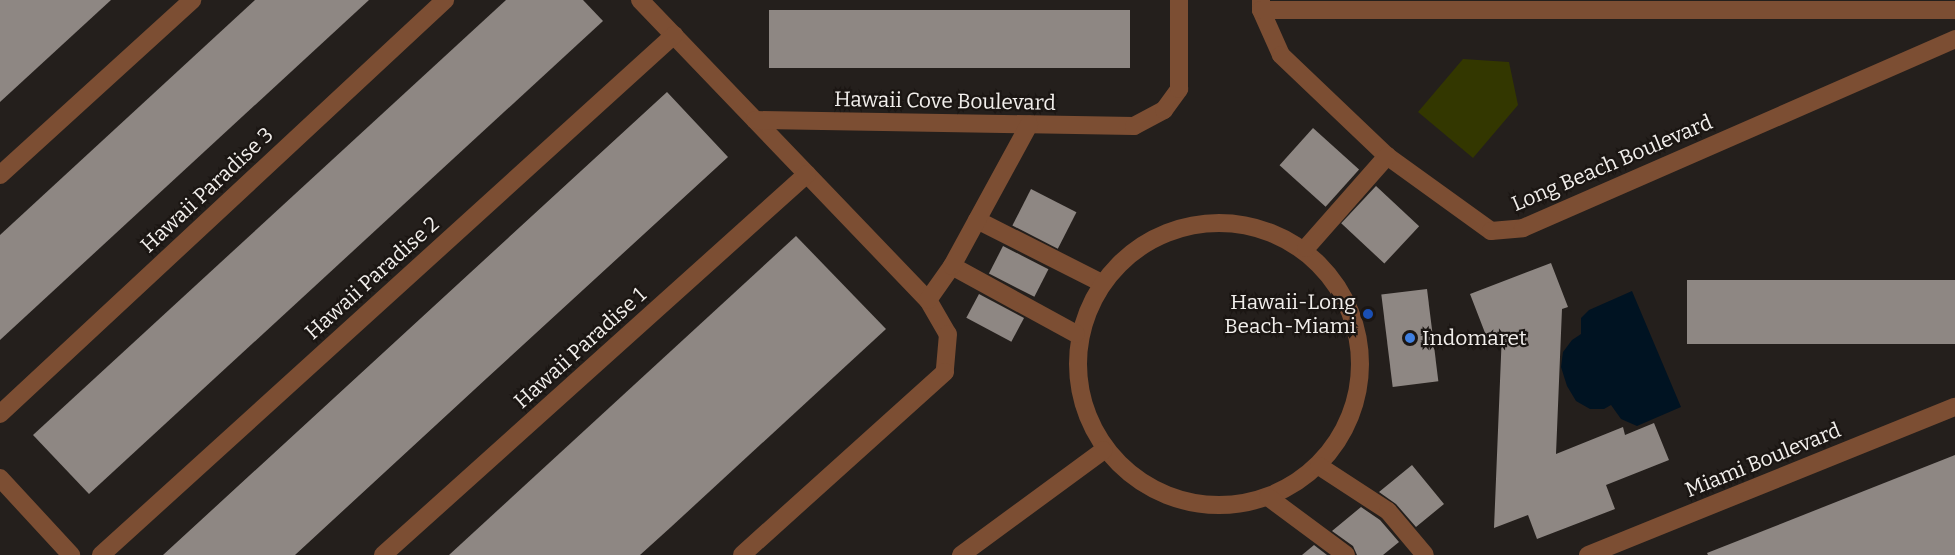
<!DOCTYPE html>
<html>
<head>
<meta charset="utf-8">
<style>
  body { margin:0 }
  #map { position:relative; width:1955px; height:555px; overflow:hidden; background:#241f1c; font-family:Bitter,serif }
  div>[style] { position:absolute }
  .green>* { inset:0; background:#333700 }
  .water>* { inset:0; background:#001322 }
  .building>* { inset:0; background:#8e8783; transform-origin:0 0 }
  .minor>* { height:18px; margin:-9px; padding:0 9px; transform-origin:9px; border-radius:9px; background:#7c4e33 }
  .minor>.ring { margin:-9px; padding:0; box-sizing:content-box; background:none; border:18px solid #7c4e33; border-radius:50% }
  .dots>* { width:16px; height:16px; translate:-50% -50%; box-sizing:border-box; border:3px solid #1b1613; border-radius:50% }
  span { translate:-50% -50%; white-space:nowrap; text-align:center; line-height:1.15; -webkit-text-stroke:4.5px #1b1613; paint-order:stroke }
  .street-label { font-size:21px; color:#f2efec }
  .poi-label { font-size:21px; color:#f2efec }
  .right { translate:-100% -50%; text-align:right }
  .left { translate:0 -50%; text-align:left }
</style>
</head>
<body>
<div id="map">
  <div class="green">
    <i style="clip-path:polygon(1463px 59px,1509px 62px,1518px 105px,1473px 158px,1418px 112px)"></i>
  </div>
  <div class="water">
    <i style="clip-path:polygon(1632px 291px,1681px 407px,1637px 426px,1621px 419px,1611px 405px,1604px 409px,1590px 409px,1576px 401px,1567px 386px,1561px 367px,1563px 352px,1572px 340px,1581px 334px,1581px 318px,1589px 310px)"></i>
  </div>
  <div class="building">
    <i style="clip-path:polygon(0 0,111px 0,0 102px)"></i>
    <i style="clip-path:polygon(255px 0,369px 0,0 340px,0 235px)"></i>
    <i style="clip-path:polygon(506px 0,583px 0,603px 21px,89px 494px,33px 435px)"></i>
    <i style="left:1130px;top:10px;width:58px;height:361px;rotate:90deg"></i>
    <i style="clip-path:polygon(667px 92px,728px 157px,487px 378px,295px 555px,163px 555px)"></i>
    <i style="left:1313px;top:128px;width:62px;height:50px;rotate:42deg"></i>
    <i style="left:1376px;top:186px;width:59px;height:51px;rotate:43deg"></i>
    <i style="left:1031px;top:189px;width:51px;height:41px;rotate:27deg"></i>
    <i style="clip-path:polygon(796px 236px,886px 329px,671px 527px,640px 555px,449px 555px)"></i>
    <i style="left:1003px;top:246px;width:51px;height:31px;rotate:27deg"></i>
    <i style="clip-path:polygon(1551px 263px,1568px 307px,1562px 309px,1556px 454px,1623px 427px,1625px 435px,1654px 423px,1669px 460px,1606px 485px,1615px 509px,1537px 539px,1528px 515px,1494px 528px,1502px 332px,1487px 338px,1470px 294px)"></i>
    <i style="left:1955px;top:280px;width:64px;height:268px;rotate:90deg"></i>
    <i style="left:1427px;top:289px;width:93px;height:46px;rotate:83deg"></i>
    <i style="left:979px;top:294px;width:51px;height:27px;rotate:28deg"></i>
    <i style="clip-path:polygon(1955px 455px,1955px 555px,1708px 555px,1707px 553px)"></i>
    <i style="clip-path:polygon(1412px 465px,1444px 504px,1416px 527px,1396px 504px,1379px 492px)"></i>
    <i style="clip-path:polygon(1361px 507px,1380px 520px,1399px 542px,1383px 555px,1357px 555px,1353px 546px,1332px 531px)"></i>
    <i style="clip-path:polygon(1314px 545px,1327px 555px,1302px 555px)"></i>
  </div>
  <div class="minor">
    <i style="left:640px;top:0;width:416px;rotate:46.2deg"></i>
    <i style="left:928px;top:300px;width:39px;rotate:60deg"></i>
    <i style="left:948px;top:334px;width:38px;rotate:95deg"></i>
    <i style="left:945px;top:372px;width:273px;rotate:138deg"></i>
    <i style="left:1261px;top:0;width:10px;rotate:90deg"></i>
    <i style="left:1261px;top:10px;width:49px;rotate:66deg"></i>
    <i style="left:1281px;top:55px;width:146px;rotate:43.6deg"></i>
    <i style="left:1387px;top:156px;width:128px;rotate:35.8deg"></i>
    <i style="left:1491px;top:231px;width:32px;rotate:-5deg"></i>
    <i style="left:1523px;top:228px;width:472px;rotate:-23.6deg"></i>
    <i style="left:1261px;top:10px;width:694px"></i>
    <i style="left:755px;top:120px;width:379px;rotate:0.9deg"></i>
    <i style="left:1134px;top:126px;width:34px;rotate:-28deg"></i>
    <i style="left:1164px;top:110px;width:26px;rotate:-54deg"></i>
    <i style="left:1179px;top:89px;width:89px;rotate:-90deg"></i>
    <i style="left:0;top:175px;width:260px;rotate:-42.3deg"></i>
    <i style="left:977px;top:220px;width:138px;rotate:26.8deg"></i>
    <i class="ring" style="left:1078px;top:223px;width:264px;height:264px"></i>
    <i style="left:1306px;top:248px;width:123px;rotate:-48.6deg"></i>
    <i style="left:952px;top:266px;width:141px;rotate:28.7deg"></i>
    <i style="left:928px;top:300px;width:42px;rotate:-54.8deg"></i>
    <i style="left:952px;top:266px;width:161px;rotate:-61.4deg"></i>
    <i style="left:0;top:414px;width:608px;rotate:-42.93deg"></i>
    <i style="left:1319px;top:466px;width:82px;rotate:33.1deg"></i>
    <i style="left:1388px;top:511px;width:57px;rotate:49.9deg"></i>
    <i style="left:0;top:478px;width:105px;rotate:47.3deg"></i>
    <i style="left:1268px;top:497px;width:97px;rotate:36.6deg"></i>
    <i style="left:101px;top:555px;width:774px;rotate:-42.22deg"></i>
    <i style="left:383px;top:555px;width:570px;rotate:-41.94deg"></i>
    <i style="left:961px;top:555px;width:177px;rotate:-36.3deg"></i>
    <i style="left:1588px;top:555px;width:396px;rotate:-22deg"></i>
  </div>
  <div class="dots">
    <i style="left:1368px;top:314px;background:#1a4fb4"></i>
    <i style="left:1410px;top:338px;background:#3f7fe0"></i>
  </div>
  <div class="street-label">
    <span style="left:945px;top:101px;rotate:1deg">Hawaii Cove Boulevard</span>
    <span style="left:1612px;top:163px;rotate:-23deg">Long Beach Boulevard</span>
    <span style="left:207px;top:190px;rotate:-43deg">Hawaii Paradise 3</span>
    <span style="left:372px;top:278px;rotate:-42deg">Hawaii Paradise 2</span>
    <span style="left:580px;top:348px;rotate:-42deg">Hawaii Paradise 1</span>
    <span style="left:1763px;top:460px;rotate:-22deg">Miami Boulevard</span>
  </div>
  <div class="poi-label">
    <span class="right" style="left:1356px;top:314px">Hawaii-Long<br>Beach-Miami</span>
    <span class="left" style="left:1422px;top:338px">Indomaret</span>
  </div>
</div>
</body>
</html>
